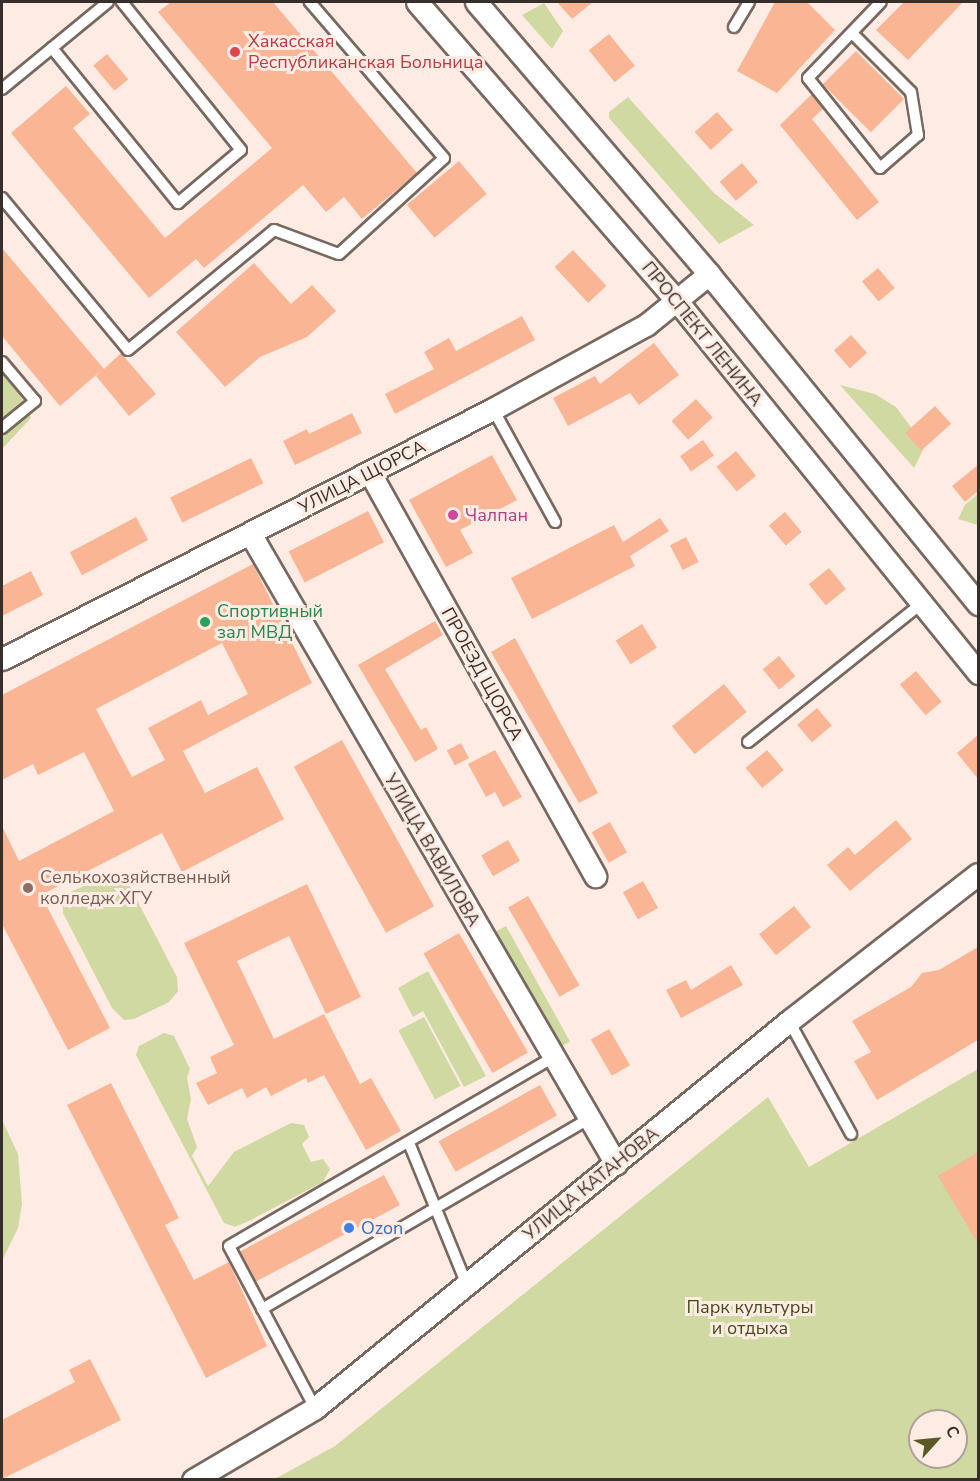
<!DOCTYPE html>
<html>
<head>
<meta charset="utf-8">
<style>
  body { margin:0 }
  #map { position:relative; width:980px; height:1481px; overflow:hidden; background:#feece4; font-family:"Nunito Sans",sans-serif }
  div>[style] { position:absolute }
  .green>* { inset:0; background:#cfd9a1; transform-origin:0 0 }
  .building>* { inset:0; background:#f9b594; transform-origin:0 0 }
  .roads { filter:drop-shadow(2px 0 #776860) drop-shadow(-2px 0 #776860) drop-shadow(0 2px #776860) drop-shadow(0 -2px #776860) }
  .lane>* { height:10px; margin:-5px; padding:0 5px; transform-origin:5px; border-radius:5px; background:#fff }
  .street>* { height:21px; margin:-10.5px; padding:0 10.5px; transform-origin:10.5px; border-radius:10.5px; background:#fff }
  .dots>* { width:16px; height:16px; translate:-50% -50%; box-sizing:border-box; border:3px solid #feece4; border-radius:50% }
  span { translate:-50% -50%; white-space:nowrap; text-align:center; line-height:1.15; -webkit-text-stroke:6px #feece4; paint-order:stroke }
  .health-label { font-size:18px; color:#be3a42 }
  .left { translate:0 -50%; text-align:left }
  .street-label { font-size:18px; color:#362f2c }
  .hotel-label { font-size:18px; color:#b23c85 }
  .leisure-label { font-size:18px; color:#27864d }
  .education-label { font-size:18px; color:#785e54 }
  .shop-label { font-size:18px; color:#366cbe }
  .park-label { font-size:18px; color:#464d1b }
  .frame { position:absolute; inset:0; border:3px solid #362f2c; pointer-events:none }
  .north { position:absolute; left:908px; top:1409px; width:60px; height:60px; box-sizing:border-box; background:#feece4; border:2px solid #aea09a; border-radius:50%; rotate:63deg; font-size:16px; font-weight:700; line-height:24px; text-align:center; color:#362f2c }
  .north::after { content:''; display:block; margin:auto; width:21px; height:27px; background:#5c5926; clip-path:polygon(50% 0,100% 100%,50% 72%,0 100%) }
</style>
</head>
<body>
<div id="map">
  <div class="green">
    <i style="clip-path:polygon(544px 3px,563px 31px,552px 49px,522px 15px)"></i>
    <i style="clip-path:polygon(628px 97px,714px 193px,754px 225px,719px 244px,609px 118px,609px 112px)"></i>
    <i style="clip-path:polygon(2px 373px,19px 392px,31px 418px,2px 449px)"></i>
    <i style="clip-path:polygon(840px 385px,875px 394px,896px 407px,925px 446px,914px 468px)"></i>
    <i style="clip-path:polygon(978px 494px,978px 525px,958px 519px,965px 505px)"></i>
    <i style="clip-path:polygon(114px 873px,126px 879px,177px 977px,178px 991px,169px 1002px,134px 1019px,124px 1020px,112px 1008px,63px 913px,63px 899px,68px 893px)"></i>
    <i style="left:506px;top:926px;width:132px;height:18px;rotate:61deg"></i>
    <i style="clip-path:polygon(428px 971px,486px 1076px,464px 1087px,423px 1011px,413px 1017px,398px 988px)"></i>
    <i style="left:424px;top:1017px;width:78px;height:29px;rotate:62deg"></i>
    <i style="clip-path:polygon(164px 1033px,174px 1036px,190px 1069px,187px 1078px,191px 1099px,187px 1119px,197px 1147px,192px 1156px,208px 1186px,234px 1152px,291px 1123px,304px 1125px,309px 1137px,302px 1144px,311px 1162px,323px 1159px,330px 1169px,323px 1182px,249px 1221px,235px 1227px,224px 1223px,136px 1055px,139px 1046px)"></i>
    <i style="clip-path:polygon(evenodd,978px 1069px,978px 1479px,273px 1480px,335px 1446px,768px 1097px,809px 1167px,978px 1069px,920px 1421px,956px 1421px,956px 1457px,920px 1457px,920px 1421px)"></i>
    <i style="clip-path:polygon(2px 1120px,18px 1154px,22px 1204px,18px 1228px,2px 1261px)"></i>
  </div>
  <div class="building">
    <i style="clip-path:polygon(171px 2px,273px 2px,417px 173px,362px 219px,344px 197px,326px 212px,303px 185px,204px 268px,196px 259px,149px 298px,11px 133px,66px 86px,90px 114px,73px 128px,165px 238px,272px 148px,158px 12px)"></i>
    <i style="clip-path:polygon(557px 2px,593px 2px,572px 19px)"></i>
    <i style="clip-path:polygon(775px 2px,807px 2px,835px 30px,777px 93px,737px 71px)"></i>
    <i style="clip-path:polygon(904px 2px,963px 2px,908px 60px,876px 30px)"></i>
    <i style="left:609px;top:34px;width:41px;height:26px;rotate:51deg"></i>
    <i style="left:856px;top:51px;width:68px;height:47px;rotate:45deg"></i>
    <i style="left:107px;top:54px;width:33px;height:18px;rotate:50deg"></i>
    <i style="clip-path:polygon(812px 94px,823px 109px,812px 119px,879px 202px,857px 220px,780px 125px)"></i>
    <i style="left:717px;top:112px;width:24px;height:30px;rotate:48deg"></i>
    <i style="left:459px;top:161px;width:43px;height:68px;rotate:50deg"></i>
    <i style="left:742px;top:163px;width:25px;height:29px;rotate:50deg"></i>
    <i style="clip-path:polygon(2px 248px,104px 369px,121px 353px,156px 394px,129px 416px,96px 376px,102px 370px,60px 406px,2px 336px)"></i>
    <i style="left:573px;top:250px;width:49px;height:25px;rotate:47deg"></i>
    <i style="clip-path:polygon(254px 263px,291px 304px,312px 285px,336px 311px,307px 337px,260px 357px,225px 387px,176px 332px)"></i>
    <i style="left:878px;top:268px;width:26px;height:21px;rotate:50deg"></i>
    <i style="clip-path:polygon(522px 316px,535px 340px,395px 414px,385px 394px,434px 369px,424px 352px,449px 338px,456px 351px)"></i>
    <i style="left:851px;top:335px;width:24px;height:23px;rotate:48deg"></i>
    <i style="clip-path:polygon(654px 343px,679px 375px,639px 405px,630px 393px,568px 426px,553px 398px,595px 376px,600px 384px)"></i>
    <i style="left:696px;top:399px;width:25px;height:33px;rotate:48deg"></i>
    <i style="left:935px;top:406px;width:24px;height:40px;rotate:48deg"></i>
    <i style="clip-path:polygon(352px 413px,362px 433px,295px 465px,283px 441px,307px 429px,309px 434px)"></i>
    <i style="left:703px;top:440px;width:19px;height:28px;rotate:55deg"></i>
    <i style="left:736px;top:451px;width:32px;height:25px;rotate:51deg"></i>
    <i style="clip-path:polygon(492px 455px,517px 500px,460px 530px,473px 553px,446px 567px,409px 500px)"></i>
    <i style="left:251px;top:458px;width:28px;height:90px;rotate:64deg"></i>
    <i style="clip-path:polygon(978px 465px,978px 491px,965px 502px,952px 486px)"></i>
    <i style="left:368px;top:511px;width:35px;height:89px;rotate:63deg"></i>
    <i style="left:785px;top:512px;width:26px;height:21px;rotate:50deg"></i>
    <i style="left:136px;top:517px;width:26px;height:75px;rotate:62deg"></i>
    <i style="clip-path:polygon(660px 518px,669px 531px,630px 556px,635px 566px,532px 619px,511px 578px,614px 525px,623px 542px)"></i>
    <i style="left:686px;top:537px;width:28px;height:18px;rotate:63deg"></i>
    <i style="clip-path:polygon(evenodd,253px 564px,312px 683px,183px 751px,205px 793px,257px 767px,284px 819px,182px 872px,162px 833px,41px 895px,110px 1028px,68px 1050px,2px 924px,2px 826px,19px 861px,114px 811px,84px 752px,38px 775px,33px 764px,2px 780px,2px 695px,253px 564px,222px 643px,248px 694px,208px 715px,201px 700px,148px 728px,165px 760px,132px 777px,96px 709px,222px 643px)"></i>
    <i style="left:829px;top:568px;width:27px;height:26px;rotate:51deg"></i>
    <i style="clip-path:polygon(31px 571px,43px 595px,2px 616px,2px 586px)"></i>
    <i style="clip-path:polygon(435px 621px,443px 635px,385px 669px,421px 730px,426px 727px,438px 749px,415px 762px,358px 665px)"></i>
    <i style="left:642px;top:624px;width:28px;height:31px;rotate:58deg"></i>
    <i style="clip-path:polygon(515px 638px,598px 793px,579px 803px,491px 652px)"></i>
    <i style="left:779px;top:656px;width:26px;height:21px;rotate:51deg"></i>
    <i style="left:916px;top:671px;width:40px;height:21px;rotate:50deg"></i>
    <i style="left:724px;top:684px;width:36px;height:67px;rotate:51deg"></i>
    <i style="left:817px;top:708px;width:23px;height:26px;rotate:50deg"></i>
    <i style="clip-path:polygon(978px 735px,978px 779px,957px 753px)"></i>
    <i style="left:342px;top:740px;width:190px;height:55px;rotate:61deg"></i>
    <i style="left:461px;top:743px;width:17px;height:16px;rotate:62deg"></i>
    <i style="clip-path:polygon(495px 750px,522px 797px,503px 807px,495px 792px,486px 797px,468px 764px)"></i>
    <i style="left:767px;top:750px;width:26px;height:28px;rotate:50deg"></i>
    <i style="clip-path:polygon(896px 820px,912px 839px,850px 891px,827px 865px,848px 847px,855px 855px)"></i>
    <i style="left:610px;top:822px;width:35px;height:21px;rotate:61deg"></i>
    <i style="left:508px;top:840px;width:24px;height:31px;rotate:60deg"></i>
    <i style="left:643px;top:881px;width:31px;height:23px;rotate:61deg"></i>
    <i style="clip-path:polygon(307px 884px,361px 997px,326px 1014px,289px 936px,237px 961px,274px 1039px,324px 1014px,360px 1084px,371px 1078px,401px 1131px,366px 1150px,324px 1075px,308px 1083px,306px 1078px,271px 1096px,266px 1087px,247px 1098px,242px 1088px,208px 1105px,196px 1083px,217px 1073px,210px 1057px,234px 1045px,184px 943px)"></i>
    <i style="left:528px;top:896px;width:103px;height:23px;rotate:60deg"></i>
    <i style="left:794px;top:906px;width:27px;height:45px;rotate:51deg"></i>
    <i style="left:459px;top:933px;width:138px;height:41px;rotate:60deg"></i>
    <i style="clip-path:polygon(978px 947px,978px 1040px,877px 1100px,854px 1061px,871px 1052px,852px 1021px,911px 987px,922px 973px,939px 970px)"></i>
    <i style="clip-path:polygon(731px 965px,743px 985px,681px 1018px,666px 990px,686px 980px,691px 990px)"></i>
    <i style="left:609px;top:1029px;width:42px;height:21px;rotate:60deg"></i>
    <i style="clip-path:polygon(111px 1083px,179px 1218px,165px 1225px,194px 1280px,229px 1262px,267px 1346px,206px 1378px,67px 1105px)"></i>
    <i style="left:540px;top:1085px;width:35px;height:116px;rotate:61deg"></i>
    <i style="clip-path:polygon(978px 1152px,978px 1244px,938px 1176px)"></i>
    <i style="left:384px;top:1175px;width:34px;height:163px;rotate:62deg"></i>
    <i style="clip-path:polygon(90px 1359px,121px 1420px,2px 1479px,2px 1420px,75px 1382px,69px 1370px)"></i>
  </div>
  <div class="roads">
    <div class="lane">
      <i style="left:734px;top:27px;width:29px;rotate:-59deg"></i>
      <i style="left:852px;top:33px;width:83px;rotate:45deg"></i>
      <i style="left:911px;top:92px;width:44px;rotate:80.8deg"></i>
      <i style="left:918px;top:135px;width:50px;rotate:139deg"></i>
      <i style="left:880px;top:168px;width:115px;rotate:-128.7deg"></i>
      <i style="left:808px;top:78px;width:105px;rotate:-46.2deg"></i>
      <i style="left:52px;top:48px;width:200px;rotate:50.9deg"></i>
      <i style="left:178px;top:203px;width:82px;rotate:-40.1deg"></i>
      <i style="left:241px;top:150px;width:190px;rotate:-128.8deg"></i>
      <i style="left:2px;top:89px;width:137px;rotate:-39.4deg"></i>
      <i style="left:2px;top:198px;width:197px;rotate:50.3deg"></i>
      <i style="left:128px;top:350px;width:189px;rotate:-39.4deg"></i>
      <i style="left:274px;top:230px;width:69px;rotate:20.3deg"></i>
      <i style="left:339px;top:254px;width:142px;rotate:-42.4deg"></i>
      <i style="left:444px;top:158px;width:206px;rotate:-130.7deg"></i>
      <i style="left:2px;top:362px;width:51px;rotate:49.8deg"></i>
      <i style="left:35px;top:401px;width:43px;rotate:140.7deg"></i>
      <i style="left:493px;top:409px;width:129px;rotate:61.2deg"></i>
      <i style="left:748px;top:742px;width:221px;rotate:-38.6deg"></i>
      <i style="left:789px;top:1021px;width:129px;rotate:61.2deg"></i>
      <i style="left:409px;top:1143px;width:153px;rotate:67.8deg"></i>
      <i style="left:262px;top:1309px;width:378px;rotate:-30.2deg"></i>
      <i style="left:315px;top:1408px;width:183px;rotate:-118deg"></i>
      <i style="left:229px;top:1246px;width:374px;rotate:-30.2deg"></i>
    </div>
    <div class="street">
      <i style="left:417px;top:2px;width:396px;rotate:49deg"></i>
      <i style="left:677px;top:301px;width:479px;rotate:51deg"></i>
      <i style="left:476px;top:2px;width:358px;rotate:49.4deg"></i>
      <i style="left:709px;top:274px;width:426px;rotate:50.8deg"></i>
      <i style="left:370px;top:473px;width:462px;rotate:60.8deg"></i>
      <i style="left:251px;top:535px;width:727px;rotate:59.87deg"></i>
      <i style="left:2px;top:659px;width:551px;rotate:-26.98deg"></i>
      <i style="left:493px;top:409px;width:175px;rotate:-28.8deg"></i>
      <i style="left:646px;top:325px;width:81px;rotate:-39deg"></i>
      <i style="left:193px;top:1480px;width:142px;rotate:-30.5deg"></i>
      <i style="left:315px;top:1408px;width:612px;rotate:-39.23deg"></i>
      <i style="left:789px;top:1021px;width:239px;rotate:-37.9deg"></i>
    </div>
  </div>
  <div class="dots">
    <i style="left:235px;top:52px;background:#e0444e"></i>
    <i style="left:453px;top:515px;background:#d1479c"></i>
    <i style="left:205px;top:622px;background:#2e9e5b"></i>
    <i style="left:28px;top:888px;background:#8d6e63"></i>
    <i style="left:349px;top:1228px;background:#3f7fe0"></i>
  </div>
  <div class="health-label">
    <span class="left" style="left:248px;top:52px">Хакасская<br>Республиканская Больница</span>
  </div>
  <div class="street-label">
    <span style="left:702px;top:334px;rotate:51deg">ПРОСПЕКТ ЛЕНИНА</span>
    <span style="left:362px;top:477px;rotate:-27deg">УЛИЦА ЩОРСА</span>
    <span style="left:482px;top:674px;rotate:61deg">ПРОЕЗД ЩОРСА</span>
    <span style="left:432px;top:850px;rotate:60deg">УЛИЦА ВАВИЛОВА</span>
    <span style="left:591px;top:1184px;rotate:-39deg">УЛИЦА КАТАНОВА</span>
  </div>
  <div class="hotel-label">
    <span class="left" style="left:465px;top:515px">Чалпан</span>
  </div>
  <div class="leisure-label">
    <span class="left" style="left:217px;top:622px">Спортивный<br>зал МВД</span>
  </div>
  <div class="education-label">
    <span class="left" style="left:40px;top:888px">Селькохозяйственный<br>колледж ХГУ</span>
  </div>
  <div class="shop-label">
    <span class="left" style="left:361px;top:1228px">Ozon</span>
  </div>
  <div class="park-label">
    <span style="left:750px;top:1318px">Парк культуры<br>и отдыха</span>
  </div>
  <div class="frame"></div>
  <div class="north">С</div>
</div>
</body>
</html>
